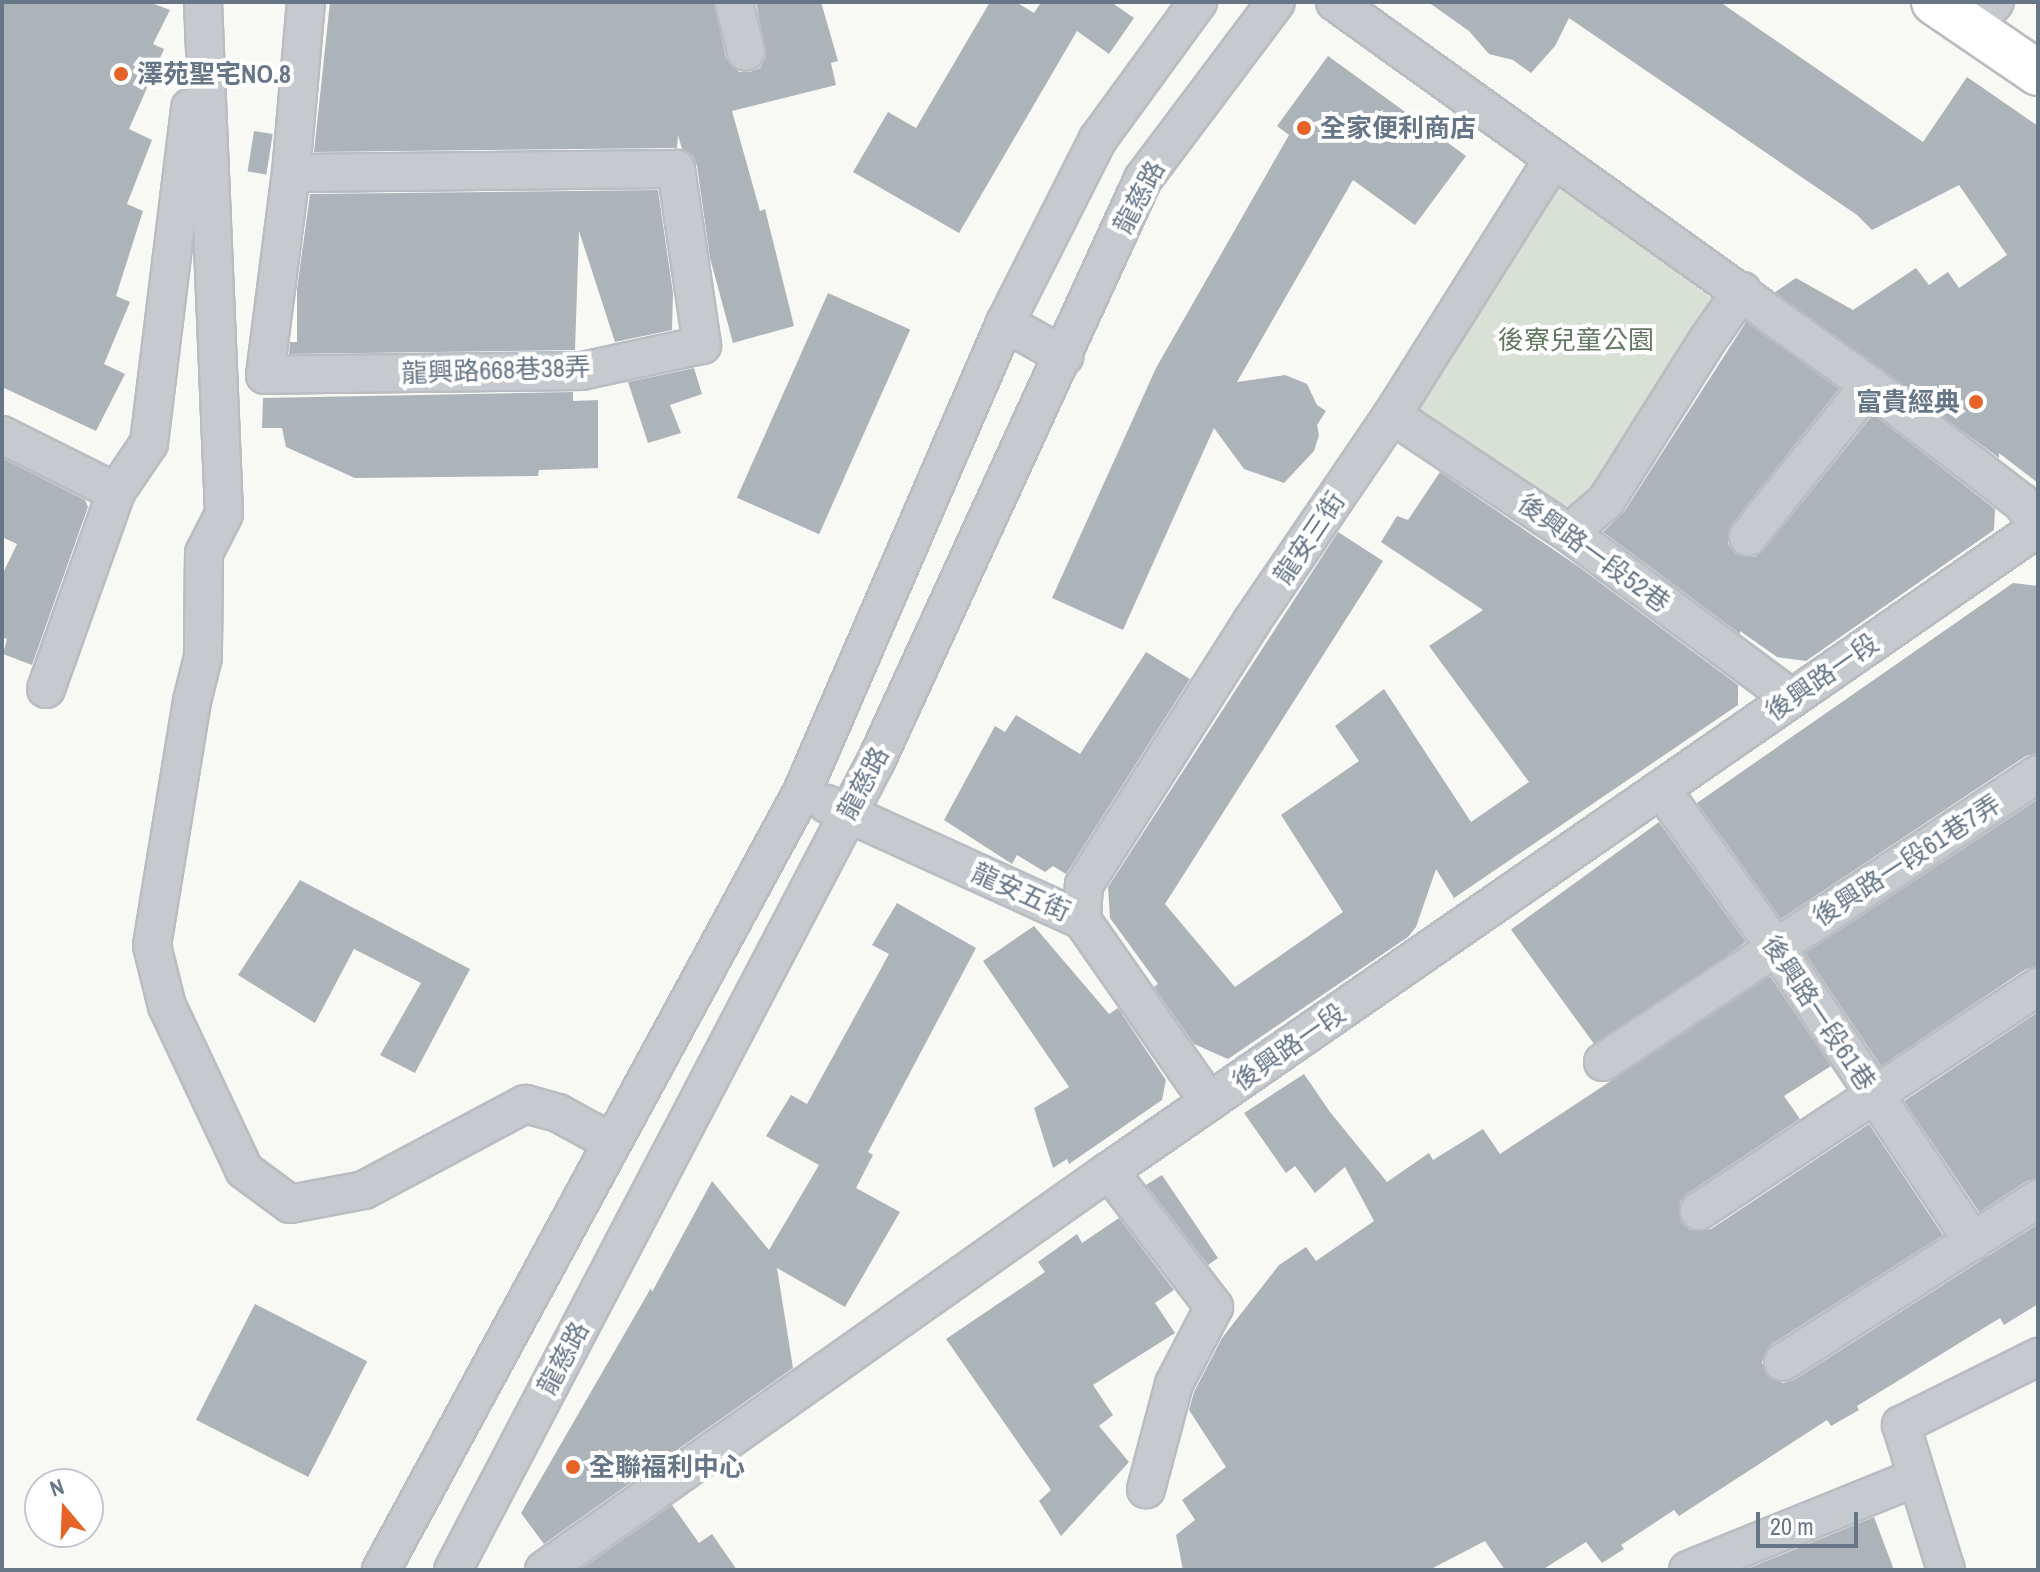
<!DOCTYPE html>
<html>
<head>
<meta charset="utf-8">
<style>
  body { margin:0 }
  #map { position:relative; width:2040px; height:1572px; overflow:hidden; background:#f8f8f5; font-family:"Archivo Narrow","Noto Sans TC",sans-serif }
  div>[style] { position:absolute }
  .green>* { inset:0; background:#d9e0d6 }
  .building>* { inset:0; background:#acb4ba; transform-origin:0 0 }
  .roads { filter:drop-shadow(2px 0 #b9bdc1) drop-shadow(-2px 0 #b9bdc1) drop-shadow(0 2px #b9bdc1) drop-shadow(0 -2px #b9bdc1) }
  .minor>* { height:36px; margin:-18px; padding:0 18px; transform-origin:18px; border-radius:18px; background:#c6c9cd }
  .major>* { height:44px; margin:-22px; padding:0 22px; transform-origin:22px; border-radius:22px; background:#fff }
  .dots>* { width:22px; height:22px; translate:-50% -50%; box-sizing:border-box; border:4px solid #fff; border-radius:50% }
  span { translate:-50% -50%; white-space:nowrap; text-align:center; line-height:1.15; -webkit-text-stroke:8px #fff; paint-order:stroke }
  .poi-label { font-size:26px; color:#667687; font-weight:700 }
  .left { translate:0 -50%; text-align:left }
  .right { translate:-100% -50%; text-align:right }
  .street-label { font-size:26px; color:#667687 }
  .park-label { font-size:26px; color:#647962 }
  .frame { position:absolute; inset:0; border:4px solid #667687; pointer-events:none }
  .north { position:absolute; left:24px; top:1468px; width:80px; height:80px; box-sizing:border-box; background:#fff; border:2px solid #c2c8cf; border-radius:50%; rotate:341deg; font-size:22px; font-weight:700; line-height:32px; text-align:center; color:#667687 }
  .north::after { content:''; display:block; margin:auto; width:28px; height:36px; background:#e66327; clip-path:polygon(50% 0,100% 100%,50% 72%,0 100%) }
  .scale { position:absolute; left:1756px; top:1512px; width:102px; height:36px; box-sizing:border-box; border:4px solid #667687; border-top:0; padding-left:10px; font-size:24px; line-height:28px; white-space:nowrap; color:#667687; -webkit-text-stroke:6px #fff; paint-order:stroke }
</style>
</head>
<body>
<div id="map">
  <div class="green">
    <i style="clip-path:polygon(1545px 176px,1730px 312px,1595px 496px,1563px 513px,1411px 408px)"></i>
  </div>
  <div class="building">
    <i style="clip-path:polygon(2px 2px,149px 2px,170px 10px,153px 44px,164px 49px,129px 129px,152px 140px,127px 204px,143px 211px,116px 296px,130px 302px,104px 364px,125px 374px,96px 431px,2px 387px)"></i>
    <i style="clip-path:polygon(330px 2px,714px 2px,726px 58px,739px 72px,750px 72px,760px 68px,766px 57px,756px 2px,821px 2px,838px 61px,831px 63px,836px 85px,732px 111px,760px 211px,765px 209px,794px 326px,733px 343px,710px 258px,697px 166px,693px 156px,682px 149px,678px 135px,677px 148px,314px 152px)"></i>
    <i style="clip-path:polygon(990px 2px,1016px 2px,1034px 13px,1040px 4px,1037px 2px,1111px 2px,1134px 18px,1109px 54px,1077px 31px,959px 233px,853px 172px,888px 112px,916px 128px)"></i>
    <i style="clip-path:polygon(1428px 2px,1720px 2px,1923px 142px,1967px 77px,2038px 126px,2038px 483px,1999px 453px,1999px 458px,1775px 292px,1796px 278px,1853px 310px,1916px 268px,1929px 285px,1948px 272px,1959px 288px,2007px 255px,1959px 185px,1872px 230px,1857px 215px,1569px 18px,1555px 46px,1531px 73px,1513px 60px,1489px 54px,1469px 31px)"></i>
    <i style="clip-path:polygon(1328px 56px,1466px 156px,1415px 225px,1353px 180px,1237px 382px,1285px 375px,1307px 384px,1317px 405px,1326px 411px,1317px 425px,1319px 435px,1314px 451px,1284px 483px,1244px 469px,1214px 428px,1123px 630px,1052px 598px,1156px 368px,1289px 135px,1277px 126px)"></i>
    <i style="left:254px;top:131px;width:19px;height:41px;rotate:9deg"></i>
    <i style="clip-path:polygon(658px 190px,673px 293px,672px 330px,615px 342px,579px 231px,575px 350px,289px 354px,290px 342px,297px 342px,297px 289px,310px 194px)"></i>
    <i style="left:828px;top:293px;width:90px;height:224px;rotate:24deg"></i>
    <i style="clip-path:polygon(1746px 322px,1839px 389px,1732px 524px,1728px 544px,1736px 554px,1755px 557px,1764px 550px,1873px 414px,1995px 509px,1994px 530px,1806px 661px,1777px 657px,1740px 631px,1740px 634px,1603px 532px,1624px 512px)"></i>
    <i style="clip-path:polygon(694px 368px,702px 394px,670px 405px,681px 433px,648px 443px,628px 382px)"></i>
    <i style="clip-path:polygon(573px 392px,573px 401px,598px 400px,598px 468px,539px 470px,538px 476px,355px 478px,286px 447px,282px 428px,262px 428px,263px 398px)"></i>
    <i style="clip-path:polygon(2px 458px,85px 500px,88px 507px,32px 665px,3px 654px,7px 639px,2px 637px,2px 575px,17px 544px,2px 537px)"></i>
    <i style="clip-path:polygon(1440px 472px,1579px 567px,1738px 685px,1738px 705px,1454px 898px,1436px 869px,1416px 927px,1408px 937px,1228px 1059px,1194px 1044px,1154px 987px,1158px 984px,1110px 918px,1108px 887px,1338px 532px,1383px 561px,1165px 904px,1235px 987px,1343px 912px,1281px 815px,1359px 761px,1335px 726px,1384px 689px,1471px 822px,1529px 782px,1429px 646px,1483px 610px,1381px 542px,1397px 516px,1408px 520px)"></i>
    <i style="clip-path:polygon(2013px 583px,2038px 586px,2038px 753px,2026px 756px,1781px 919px,1697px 803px)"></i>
    <i style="clip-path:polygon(1146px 652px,1190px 679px,1066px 874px,1053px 866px,1045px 872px,1017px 855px,1012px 864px,944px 820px,995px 726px,1005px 732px,1016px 715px,1080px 754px)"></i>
    <i style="clip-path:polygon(2038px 799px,2038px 966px,2026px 969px,1881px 1066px,1805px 953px)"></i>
    <i style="left:1659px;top:822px;width:148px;height:183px;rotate:54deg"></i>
    <i style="clip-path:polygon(300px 880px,470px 969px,415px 1073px,380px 1055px,421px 983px,354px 949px,315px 1023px,238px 975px)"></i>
    <i style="clip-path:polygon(897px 903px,976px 948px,868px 1152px,873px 1155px,856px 1188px,900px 1212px,845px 1307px,777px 1268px,793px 1368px,544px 1544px,521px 1513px,651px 1288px,652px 1292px,712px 1181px,769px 1250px,819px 1165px,766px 1136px,791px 1095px,807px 1104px,889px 954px,872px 945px)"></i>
    <i style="clip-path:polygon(1034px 926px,1109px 1014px,1118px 1008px,1166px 1080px,1162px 1100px,1069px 1164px,1067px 1159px,1053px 1168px,1034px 1108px,1069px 1087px,983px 961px)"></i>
    <i style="clip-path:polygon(1770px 976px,1831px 1066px,1784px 1096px,1800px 1119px,1687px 1194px,1680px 1202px,1681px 1222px,1690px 1230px,1711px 1229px,1869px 1124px,1943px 1235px,1772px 1344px,1762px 1362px,1766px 1374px,1783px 1383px,1794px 1380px,2038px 1224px,2038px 1304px,2004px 1325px,2000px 1318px,1857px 1406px,1859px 1410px,1831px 1426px,1827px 1420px,1679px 1516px,1674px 1510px,1621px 1545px,1624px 1549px,1602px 1563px,1586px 1542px,1542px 1570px,1505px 1570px,1485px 1541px,1429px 1570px,1183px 1570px,1176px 1535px,1195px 1520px,1182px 1500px,1226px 1467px,1189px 1410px,1194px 1392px,1222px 1338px,1279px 1265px,1306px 1247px,1316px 1261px,1374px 1221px,1345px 1167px,1315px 1193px,1295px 1166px,1286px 1173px,1244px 1113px,1304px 1074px,1330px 1112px,1387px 1182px,1429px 1153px,1433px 1160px,1483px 1129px,1500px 1154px)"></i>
    <i style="clip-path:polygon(2038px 1012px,2038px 1178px,2027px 1181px,1979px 1212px,1904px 1101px)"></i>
    <i style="clip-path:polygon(1162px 1175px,1218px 1258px,1208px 1265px,1146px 1185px)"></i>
    <i style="clip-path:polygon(1119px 1218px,1174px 1290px,1155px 1303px,1175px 1333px,1093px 1385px,1113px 1415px,1099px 1426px,1129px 1462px,1061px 1536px,1039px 1501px,1051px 1490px,946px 1339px,1045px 1272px,1038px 1262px,1077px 1234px,1082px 1243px)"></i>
    <i style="left:255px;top:1304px;width:126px;height:130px;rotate:27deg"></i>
    <i style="clip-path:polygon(672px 1505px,699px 1543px,712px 1534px,737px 1570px,580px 1570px)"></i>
    <i style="clip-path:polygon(1874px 1517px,1894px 1570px,1744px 1570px)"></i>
  </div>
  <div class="roads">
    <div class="minor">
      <i style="left:203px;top:2px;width:512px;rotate:87.65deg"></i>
      <i style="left:224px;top:514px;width:44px;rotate:117.1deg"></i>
      <i style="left:204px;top:553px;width:104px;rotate:90.6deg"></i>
      <i style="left:203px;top:657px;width:45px;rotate:104deg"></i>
      <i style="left:192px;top:701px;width:248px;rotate:99.3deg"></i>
      <i style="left:152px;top:946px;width:62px;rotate:76deg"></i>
      <i style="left:167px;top:1006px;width:181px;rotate:64.8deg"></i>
      <i style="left:244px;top:1170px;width:57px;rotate:36.5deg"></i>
      <i style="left:290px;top:1204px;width:75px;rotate:-10.7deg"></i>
      <i style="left:364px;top:1190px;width:183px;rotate:-28.1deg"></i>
      <i style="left:525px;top:1104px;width:34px;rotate:15deg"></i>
      <i style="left:558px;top:1113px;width:60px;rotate:28.7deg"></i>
      <i style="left:734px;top:2px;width:51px;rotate:76.5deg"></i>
      <i style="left:1335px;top:2px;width:657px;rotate:35.65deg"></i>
      <i style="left:1869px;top:385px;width:192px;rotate:37.6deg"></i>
      <i style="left:2021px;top:502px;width:28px;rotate:52deg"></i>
      <i style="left:1972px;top:28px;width:35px;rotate:-49deg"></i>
      <i style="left:291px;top:173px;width:385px;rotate:-0.6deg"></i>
      <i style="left:676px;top:169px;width:178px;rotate:81.6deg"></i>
      <i style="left:702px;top:345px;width:123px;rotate:167.8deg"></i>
      <i style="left:582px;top:371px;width:317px;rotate:179.3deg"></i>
      <i style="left:265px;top:375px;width:204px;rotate:-82.7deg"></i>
      <i style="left:291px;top:173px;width:172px;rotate:-85deg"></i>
      <i style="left:1005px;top:323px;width:68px;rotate:29.2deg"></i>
      <i style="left:1392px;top:415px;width:213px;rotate:33.7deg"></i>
      <i style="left:1569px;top:533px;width:277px;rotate:36.6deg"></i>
      <i style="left:2px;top:435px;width:127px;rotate:26.6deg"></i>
      <i style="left:1569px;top:533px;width:49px;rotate:-40.9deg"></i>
      <i style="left:1606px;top:501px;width:191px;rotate:-57.8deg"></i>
      <i style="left:1708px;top:339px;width:59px;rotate:-54.7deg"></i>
      <i style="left:1748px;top:537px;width:194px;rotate:-51.5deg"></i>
      <i style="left:46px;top:689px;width:209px;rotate:-70.4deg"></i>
      <i style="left:116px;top:492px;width:59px;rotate:-56deg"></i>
      <i style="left:149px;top:443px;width:338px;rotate:-83deg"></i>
      <i style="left:1661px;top:789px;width:195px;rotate:54deg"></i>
      <i style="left:1776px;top:947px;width:354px;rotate:56.2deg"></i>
      <i style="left:827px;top:804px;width:280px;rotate:24.5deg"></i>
      <i style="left:1082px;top:920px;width:222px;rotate:55.1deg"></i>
      <i style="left:1082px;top:920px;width:35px;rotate:-87deg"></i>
      <i style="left:1084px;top:885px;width:313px;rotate:-57.5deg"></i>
      <i style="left:1252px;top:621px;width:249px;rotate:-55.8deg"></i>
      <i style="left:1392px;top:415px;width:300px;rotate:-57.8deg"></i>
      <i style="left:1603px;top:1062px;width:522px;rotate:-33.51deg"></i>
      <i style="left:1109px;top:1171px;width:172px;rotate:52.3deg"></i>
      <i style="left:1214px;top:1307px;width:87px;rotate:117.5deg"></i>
      <i style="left:1174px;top:1384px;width:109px;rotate:104.9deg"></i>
      <i style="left:1699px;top:1211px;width:406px;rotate:-33.5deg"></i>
      <i style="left:1783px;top:1362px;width:303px;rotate:-32.6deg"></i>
      <i style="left:381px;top:1570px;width:885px;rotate:-61.58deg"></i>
      <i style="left:802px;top:792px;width:511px;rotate:-66.6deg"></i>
      <i style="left:1005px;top:323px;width:206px;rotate:-63.2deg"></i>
      <i style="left:1098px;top:139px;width:170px;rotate:-53.9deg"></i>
      <i style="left:453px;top:1570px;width:915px;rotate:-62.4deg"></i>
      <i style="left:877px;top:759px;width:638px;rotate:-65.36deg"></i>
      <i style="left:1143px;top:179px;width:221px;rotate:-53.1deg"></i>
      <i style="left:544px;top:1570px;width:692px;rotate:-35.23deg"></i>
      <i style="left:1109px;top:1171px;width:1130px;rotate:-34.69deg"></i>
      <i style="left:1688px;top:1570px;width:247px;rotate:-22.1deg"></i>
      <i style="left:1946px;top:1570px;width:152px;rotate:-107.2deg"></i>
      <i style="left:1901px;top:1425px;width:153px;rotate:-26.4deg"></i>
    </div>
    <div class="major">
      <i style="left:1934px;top:2px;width:126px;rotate:34.3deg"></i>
    </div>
  </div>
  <div class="dots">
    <i style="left:121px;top:74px;background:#e66327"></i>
    <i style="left:1304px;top:128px;background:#e66327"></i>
    <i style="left:1976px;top:402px;background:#e66327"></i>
    <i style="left:573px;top:1467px;background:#e66327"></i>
  </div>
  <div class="poi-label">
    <span class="left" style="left:137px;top:74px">澤苑聖宅NO.8</span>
    <span class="left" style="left:1320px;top:128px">全家便利商店</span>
    <span class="right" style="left:1960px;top:402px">富貴經典</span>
    <span class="left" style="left:589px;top:1467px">全聯福利中心</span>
  </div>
  <div class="street-label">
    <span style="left:1139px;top:197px;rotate:-62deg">龍慈路</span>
    <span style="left:496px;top:370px;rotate:-2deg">龍興路668巷38弄</span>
    <span style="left:1309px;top:538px;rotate:-56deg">龍安三街</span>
    <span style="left:1594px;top:553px;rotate:36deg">後興路一段52巷</span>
    <span style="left:1822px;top:677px;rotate:-35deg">後興路一段</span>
    <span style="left:863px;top:783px;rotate:-62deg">龍慈路</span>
    <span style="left:1907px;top:860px;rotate:-33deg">後興路一段61巷7弄</span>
    <span style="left:1021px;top:892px;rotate:24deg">龍安五街</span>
    <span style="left:1819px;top:1013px;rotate:56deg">後興路一段61巷</span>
    <span style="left:1289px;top:1047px;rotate:-35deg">後興路一段</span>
    <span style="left:563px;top:1358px;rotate:-62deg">龍慈路</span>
  </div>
  <div class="park-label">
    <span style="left:1576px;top:340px">後寮兒童公園</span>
  </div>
  <div class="frame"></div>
  <div class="north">N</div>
  <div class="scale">20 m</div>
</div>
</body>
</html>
